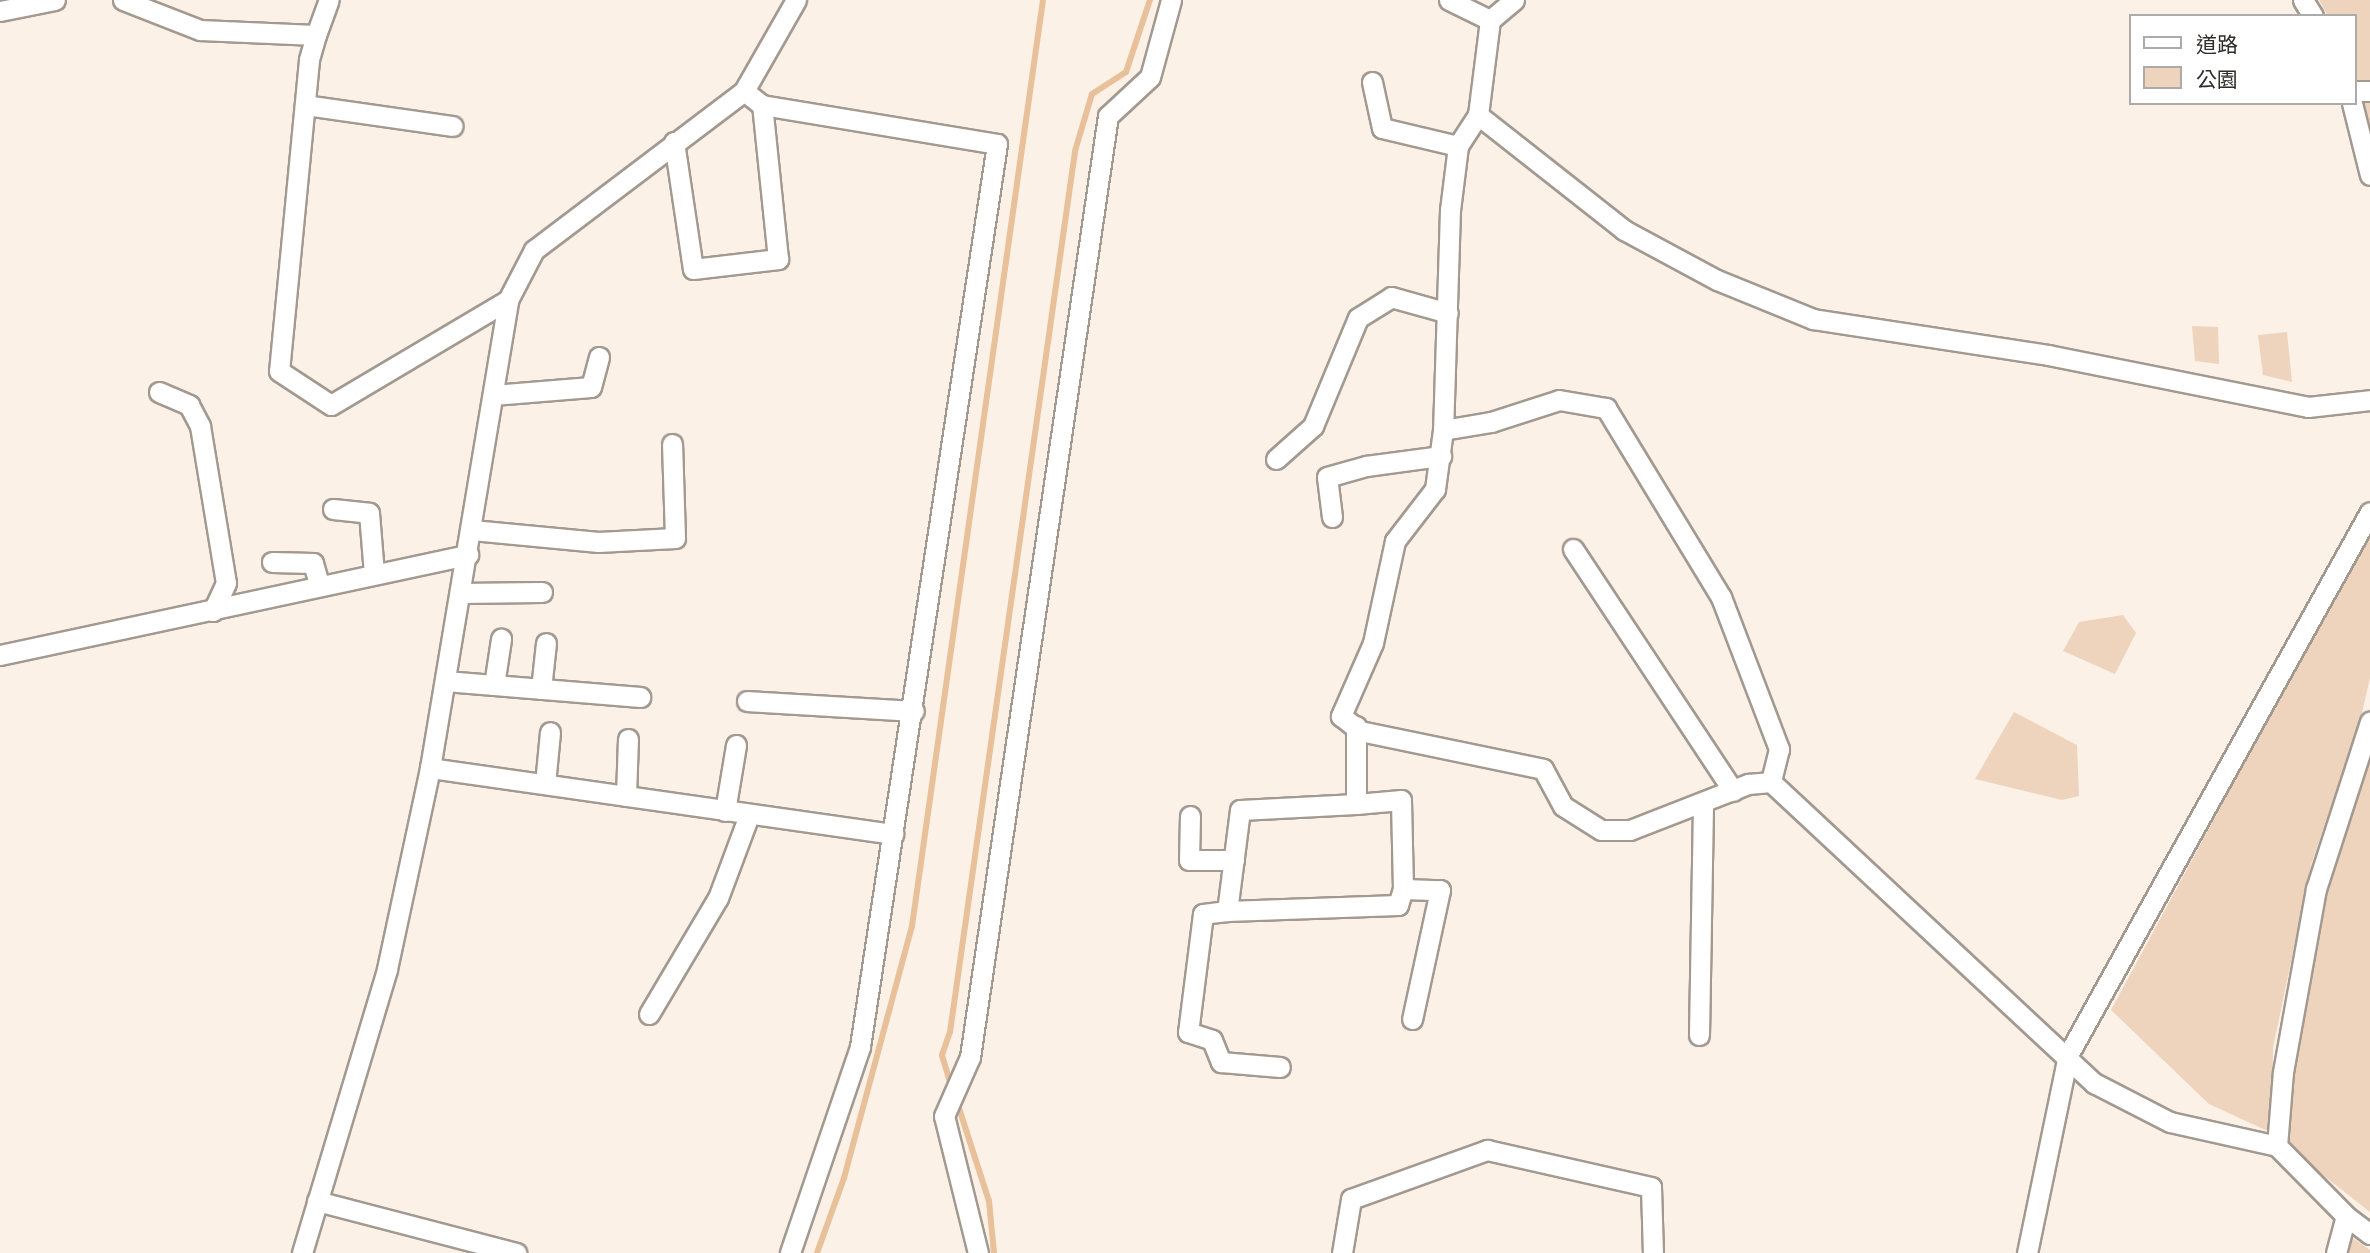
<!DOCTYPE html>
<html>
<head>
<meta charset="utf-8">
<style>
	body { margin:0 }
	#map { position:relative; width:2370px; height:1253px; overflow:hidden; background:#fbf1e7; font-family:Barlow,"Noto Sans TC",sans-serif }
	div>[style] { position:absolute }
	[style*='--x'] { left:calc(var(--x)*1px); top:calc(var(--y)*1px); width:calc(var(--w)*1px); rotate:calc(var(--a)*1deg) }
	.green>* { inset:0; background:#eed4bc }
	.stream>* { height:6px; margin:-3px; padding:0 3px; transform-origin:3px; border-radius:3px; background:#e8c19b }
	.roads { filter:drop-shadow(2px 0 #a29990) drop-shadow(-2px 0 #a29990) drop-shadow(0 2px #a29990) drop-shadow(0 -2px #a29990) }
	.minor>* { height:19px; margin:-9.5px; padding:0 9.5px; transform-origin:9.5px; border-radius:9.5px; background:#fff }
	span { translate:-50% -50%; white-space:nowrap; text-align:center; line-height:1.15; -webkit-text-stroke:7px #fff; paint-order:stroke }
	.legend { position:absolute; left:2129px; top:14px; width:228px; height:91px; box-sizing:border-box; background:#fff; border:2px solid #acaba9; margin:0; padding:9px 12px; list-style:none; font-size:21px; color:#302c28 }
	.legend li { display:flex; align-items:center; gap:14px; height:35px }
	.legend b { width:35px; border:2px solid #acaba9 }
</style>
</head>
<body>
<div id="map">
	<div class="green">
		<div style="clip-path:polygon(2319px 0,2370px 0,2370px 132px,2354px 74px,2354px 16px,2328px 16px)"></div>
		<div style="clip-path:polygon(2192px 326px,2218px 327px,2219px 364px,2195px 361px)"></div>
		<div style="clip-path:polygon(2287px 332px,2292px 382px,2263px 375px,2258px 335px)"></div>
		<div style="clip-path:polygon(2370px 530px,2370px 678px,2361px 717px,2311px 865px,2273px 1048px,2272px 1133px,2209px 1104px,2111px 1010px)"></div>
		<div style="clip-path:polygon(2123px 615px,2136px 633px,2115px 674px,2063px 651px,2079px 622px)"></div>
		<div style="clip-path:polygon(2014px 712px,2077px 745px,2079px 796px,2062px 800px,1975px 779px)"></div>
		<div style="clip-path:polygon(2370px 744px,2370px 1212px,2291px 1150px,2286px 1113px,2288px 1058px,2321px 897px)"></div>
		<div style="clip-path:polygon(2345px 1233px,2370px 1250px,2370px 1253px,2342px 1253px)"></div>
	</div>
	<div class="stream">
		<div style="--x:951;--y:1085;--w:31;--a:-107"></div>
		<div style="--x:942;--y:1055;--w:24;--a:-71"></div>
		<div style="--x:950;--y:1032;--w:890;--a:-81.92"></div>
		<div style="--x:1075;--y:151;--w:59;--a:-73.4"></div>
		<div style="--x:1092;--y:94;--w:40;--a:-32.9"></div>
		<div style="--x:1126;--y:72;--w:76;--a:-71.6"></div>
		<div style="--x:957;--y:1102;--w:104;--a:72.1"></div>
		<div style="--x:989;--y:1201;--w:52;--a:84.5"></div>
		<div style="--x:817;--y:1253;--w:80;--a:-70.2"></div>
		<div style="--x:844;--y:1178;--w:261;--a:-74.9"></div>
		<div style="--x:912;--y:926;--w:935;--a:-81.95"></div>
	</div>
	<div class="roads">
		<div class="minor">
			<div style="--x:123;--y:0;--w:83;--a:21.3"></div>
			<div style="--x:200;--y:30;--w:116;--a:2.5"></div>
			<div style="--x:316;--y:35;--w:26;--a:106"></div>
			<div style="--x:309;--y:60;--w:312;--a:95.5"></div>
			<div style="--x:279;--y:371;--w:62;--a:33.2"></div>
			<div style="--x:331;--y:405;--w:206;--a:-30.7"></div>
			<div style="--x:1449;--y:0;--w:46;--a:26"></div>
			<div style="--x:1514;--y:0;--w:31;--a:140"></div>
			<div style="--x:1490;--y:20;--w:96;--a:97.2"></div>
			<div style="--x:1478;--y:115;--w:37;--a:123"></div>
			<div style="--x:1458;--y:146;--w:64;--a:97.1"></div>
			<div style="--x:1450;--y:210;--w:220;--a:91.8"></div>
			<div style="--x:1443;--y:430;--w:49;--a:-9.5"></div>
			<div style="--x:1491;--y:422;--w:71;--a:-17.9"></div>
			<div style="--x:1559;--y:400;--w:48;--a:9.7"></div>
			<div style="--x:1606;--y:408;--w:221;--a:58.7"></div>
			<div style="--x:1721;--y:597;--w:163;--a:69.1"></div>
			<div style="--x:1779;--y:749;--w:34;--a:104"></div>
			<div style="--x:2303;--y:0;--w:19;--a:58"></div>
			<div style="--x:0;--y:11;--w:56;--a:-11.3"></div>
			<div style="--x:316;--y:35;--w:37;--a:-70"></div>
			<div style="--x:1372;--y:82;--w:47;--a:77.7"></div>
			<div style="--x:1382;--y:128;--w:78;--a:13.3"></div>
			<div style="--x:744;--y:91;--w:23;--a:38"></div>
			<div style="--x:762;--y:105;--w:238;--a:9.4"></div>
			<div style="--x:997;--y:144;--w:913;--a:98.63"></div>
			<div style="--x:860;--y:1047;--w:218;--a:108.8"></div>
			<div style="--x:2354;--y:91;--w:16;--a:0"></div>
			<div style="--x:2352;--y:103;--w:74;--a:76"></div>
			<div style="--x:305;--y:105;--w:149;--a:8.1"></div>
			<div style="--x:1478;--y:115;--w:186;--a:38.2"></div>
			<div style="--x:1624;--y:230;--w:106;--a:28.3"></div>
			<div style="--x:1717;--y:280;--w:104;--a:22.1"></div>
			<div style="--x:1813;--y:319;--w:238;--a:8.7"></div>
			<div style="--x:2048;--y:355;--w:265;--a:11.3"></div>
			<div style="--x:2308;--y:407;--w:62;--a:-6.4"></div>
			<div style="--x:674;--y:142;--w:128;--a:81.5"></div>
			<div style="--x:693;--y:269;--w:86;--a:-6.7"></div>
			<div style="--x:778;--y:259;--w:155;--a:-95.9"></div>
			<div style="--x:159;--y:392;--w:33;--a:23"></div>
			<div style="--x:189;--y:405;--w:24;--a:62"></div>
			<div style="--x:200;--y:426;--w:159;--a:80.6"></div>
			<div style="--x:226;--y:583;--w:31;--a:115"></div>
			<div style="--x:493;--y:395;--w:98;--a:-4.7"></div>
			<div style="--x:591;--y:387;--w:31;--a:-75"></div>
			<div style="--x:1443;--y:430;--w:60;--a:97.7"></div>
			<div style="--x:1435;--y:489;--w:66;--a:127.6"></div>
			<div style="--x:1395;--y:541;--w:104;--a:102.2"></div>
			<div style="--x:1373;--y:643;--w:80;--a:113.7"></div>
			<div style="--x:1341;--y:716;--w:24;--a:38"></div>
			<div style="--x:1360;--y:731;--w:187;--a:11.7"></div>
			<div style="--x:1543;--y:769;--w:42;--a:61.6"></div>
			<div style="--x:1563;--y:806;--w:45;--a:32.3"></div>
			<div style="--x:1601;--y:830;--w:29;--a:0"></div>
			<div style="--x:1630;--y:830;--w:127;--a:-21.3"></div>
			<div style="--x:1748;--y:784;--w:23;--a:-5"></div>
			<div style="--x:1276;--y:459;--w:50;--a:-41.7"></div>
			<div style="--x:1313;--y:426;--w:117;--a:-67.4"></div>
			<div style="--x:1358;--y:318;--w:39;--a:-32"></div>
			<div style="--x:1391;--y:297;--w:59;--a:15.7"></div>
			<div style="--x:333;--y:509;--w:36;--a:6"></div>
			<div style="--x:369;--y:513;--w:61;--a:85.3"></div>
			<div style="--x:1332;--y:517;--w:40;--a:-97.1"></div>
			<div style="--x:1327;--y:477;--w:41;--a:-15.8"></div>
			<div style="--x:1366;--y:466;--w:76;--a:-7.6"></div>
			<div style="--x:472;--y:530;--w:127;--a:5.4"></div>
			<div style="--x:598;--y:542;--w:77;--a:-3"></div>
			<div style="--x:675;--y:538;--w:94;--a:-91.8"></div>
			<div style="--x:1573;--y:549;--w:290;--a:56.5"></div>
			<div style="--x:272;--y:562;--w:41;--a:1.4"></div>
			<div style="--x:313;--y:563;--w:22;--a:74"></div>
			<div style="--x:461;--y:593;--w:81;--a:-0.7"></div>
			<div style="--x:0;--y:655;--w:479;--a:-12.1"></div>
			<div style="--x:445;--y:681;--w:196;--a:4.7"></div>
			<div style="--x:494;--y:685;--w:47;--a:-81.3"></div>
			<div style="--x:541;--y:689;--w:46;--a:-83.8"></div>
			<div style="--x:747;--y:701;--w:167;--a:3.4"></div>
			<div style="--x:1356;--y:726;--w:78;--a:90"></div>
			<div style="--x:1356;--y:804;--w:116;--a:177"></div>
			<div style="--x:1240;--y:810;--w:102;--a:97.3"></div>
			<div style="--x:1227;--y:911;--w:171;--a:-2"></div>
			<div style="--x:1398;--y:905;--w:17;--a:-73"></div>
			<div style="--x:1403;--y:889;--w:89;--a:-91.3"></div>
			<div style="--x:1401;--y:800;--w:45;--a:174.9"></div>
			<div style="--x:430;--y:768;--w:468;--a:8.1"></div>
			<div style="--x:1771;--y:782;--w:442;--a:43"></div>
			<div style="--x:2094;--y:1083;--w:85;--a:27.2"></div>
			<div style="--x:2170;--y:1122;--w:110;--a:12.6"></div>
			<div style="--x:2277;--y:1146;--w:98;--a:45.4"></div>
			<div style="--x:2346;--y:1216;--w:30;--a:37"></div>
			<div style="--x:545;--y:784;--w:52;--a:-84.5"></div>
			<div style="--x:626;--y:796;--w:57;--a:-88"></div>
			<div style="--x:725;--y:811;--w:67;--a:-80.5"></div>
			<div style="--x:1190;--y:816;--w:44;--a:91.3"></div>
			<div style="--x:1189;--y:860;--w:45;--a:0"></div>
			<div style="--x:1403;--y:889;--w:37;--a:2"></div>
			<div style="--x:1440;--y:890;--w:132;--a:102.2"></div>
			<div style="--x:1227;--y:911;--w:24;--a:173"></div>
			<div style="--x:1203;--y:914;--w:119;--a:97.2"></div>
			<div style="--x:1188;--y:1032;--w:25;--a:18"></div>
			<div style="--x:1212;--y:1040;--w:24;--a:68"></div>
			<div style="--x:1221;--y:1062;--w:59;--a:4.8"></div>
			<div style="--x:649;--y:1014;--w:135;--a:-59.3"></div>
			<div style="--x:718;--y:898;--w:89;--a:-69.5"></div>
			<div style="--x:1699;--y:1035;--w:231;--a:-89"></div>
			<div style="--x:2277;--y:1146;--w:74;--a:-85.4"></div>
			<div style="--x:2283;--y:1072;--w:186;--a:-79.8"></div>
			<div style="--x:2316;--y:889;--w:176;--a:-72.1"></div>
			<div style="--x:317;--y:1201;--w:206;--a:14.6"></div>
			<div style="--x:302;--y:1253;--w:296;--a:-73.3"></div>
			<div style="--x:387;--y:969;--w:206;--a:-77.9"></div>
			<div style="--x:430;--y:768;--w:474;--a:-80.5"></div>
			<div style="--x:508;--y:300;--w:56;--a:-62.5"></div>
			<div style="--x:534;--y:250;--w:263;--a:-37.1"></div>
			<div style="--x:744;--y:91;--w:105;--a:-60.3"></div>
			<div style="--x:978;--y:1253;--w:141;--a:-103.9"></div>
			<div style="--x:944;--y:1116;--w:64;--a:-66.2"></div>
			<div style="--x:970;--y:1057;--w:951;--a:-81.66"></div>
			<div style="--x:1108;--y:116;--w:57;--a:-42.9"></div>
			<div style="--x:1150;--y:77;--w:80;--a:-74.7"></div>
			<div style="--x:1342;--y:1253;--w:55;--a:-80.5"></div>
			<div style="--x:1351;--y:1199;--w:145;--a:-19.8"></div>
			<div style="--x:1487;--y:1150;--w:168;--a:12.7"></div>
			<div style="--x:1651;--y:1187;--w:66;--a:88.3"></div>
			<div style="--x:2027;--y:1253;--w:202;--a:-78.3"></div>
			<div style="--x:2068;--y:1055;--w:621;--a:-60.92"></div>
			<div style="--x:2336;--y:1253;--w:38;--a:-75"></div>
		</div>
	</div>
	<ul class="legend">
	<li><b style="height:9px;background:#fff"></b>道路</li>
	<li><b style="height:19px;background:#eed4bc"></b>公園</li>
	</ul>
</div>
</body>
</html>
